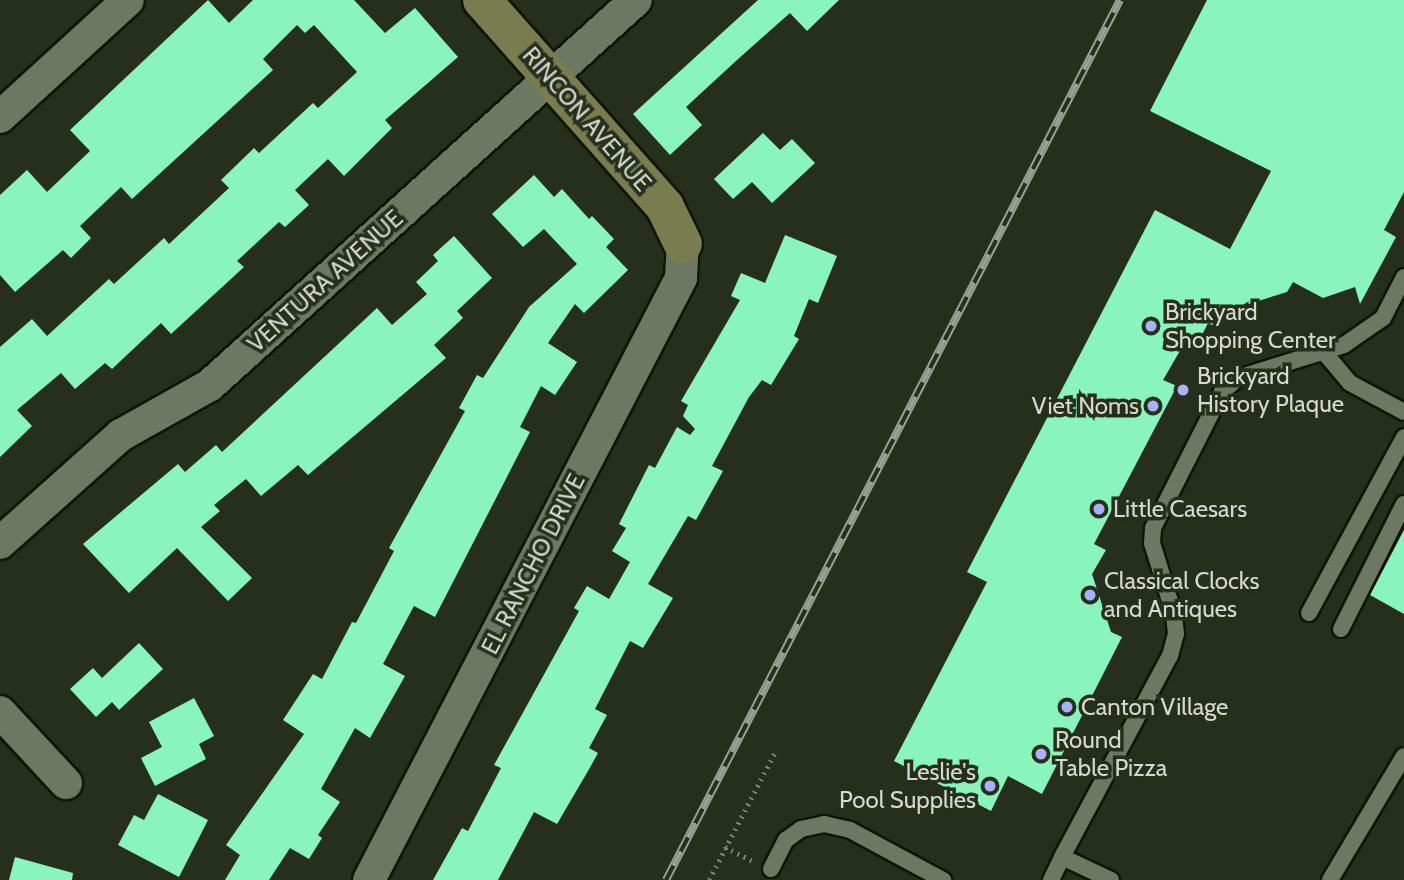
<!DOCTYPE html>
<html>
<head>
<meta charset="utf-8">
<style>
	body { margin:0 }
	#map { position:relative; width:1404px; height:880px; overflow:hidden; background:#252f1b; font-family:Cabin,sans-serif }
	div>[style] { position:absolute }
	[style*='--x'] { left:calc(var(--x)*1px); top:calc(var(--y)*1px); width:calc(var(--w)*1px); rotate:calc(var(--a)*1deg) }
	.building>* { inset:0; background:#89f5bd }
	.path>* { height:4.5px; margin-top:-2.25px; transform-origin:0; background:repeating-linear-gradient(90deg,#788070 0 2px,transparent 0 7px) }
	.roads { filter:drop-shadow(2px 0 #0e1705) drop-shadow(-2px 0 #0e1705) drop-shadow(0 2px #0e1705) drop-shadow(0 -2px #0e1705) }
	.lane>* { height:16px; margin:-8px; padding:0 8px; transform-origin:8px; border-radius:8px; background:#6c7861 }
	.street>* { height:32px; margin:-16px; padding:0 16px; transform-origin:16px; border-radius:16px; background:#6c7861 }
	.secondary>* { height:38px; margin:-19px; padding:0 19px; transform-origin:19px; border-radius:19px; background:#787c4f }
	.rail>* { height:8px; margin-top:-4px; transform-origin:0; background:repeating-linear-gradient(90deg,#252f1b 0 16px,#99a192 0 32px); box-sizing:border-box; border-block:2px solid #99a192 }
	.dots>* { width:19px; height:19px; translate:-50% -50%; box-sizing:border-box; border:4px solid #252f1b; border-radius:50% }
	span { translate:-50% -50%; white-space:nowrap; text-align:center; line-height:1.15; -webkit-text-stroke:7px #252f1b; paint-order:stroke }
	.street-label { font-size:24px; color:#d3dacd }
	.poi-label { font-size:24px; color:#d3dacd }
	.left { translate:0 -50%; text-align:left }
	.right { translate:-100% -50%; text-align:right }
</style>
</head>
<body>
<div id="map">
	<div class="building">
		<div style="clip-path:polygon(208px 0,229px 23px,253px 0,354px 0,385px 33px,415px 8px,458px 57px,385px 120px,392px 128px,344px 176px,328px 159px,295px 190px,309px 205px,285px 227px,279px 222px,237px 261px,244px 267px,171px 334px,161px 323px,112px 369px,105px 363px,75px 389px,61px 373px,17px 410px,32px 426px,0 457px,0 347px,32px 319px,47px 336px,109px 279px,114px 284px,164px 238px,169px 244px,229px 188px,221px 180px,254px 148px,259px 153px,313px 103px,318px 108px,357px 72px,314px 25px,305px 33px,297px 25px,263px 59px,273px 70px,132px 199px,121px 187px,80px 226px,91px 238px,71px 258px,63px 250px,15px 292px,0 275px,0 195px,27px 170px,47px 192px,90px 151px,70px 130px)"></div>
		<div style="clip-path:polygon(758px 0,839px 0,807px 31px,790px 13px,737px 60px,686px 107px,702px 125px,670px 155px,633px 114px)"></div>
		<div style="clip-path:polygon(1207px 0,1404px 0,1404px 192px,1384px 230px,1396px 237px,1360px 304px,1355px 287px,1323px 298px,1293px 282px,1287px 292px,1229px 310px,1220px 329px,1208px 323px,1198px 343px,1181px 349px,1163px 380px,1177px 386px,1094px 544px,1106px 550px,1092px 574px,1111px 632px,1122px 637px,1042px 794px,1008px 776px,991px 811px,894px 761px,987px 582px,967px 572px,1155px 210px,1230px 249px,1271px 171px,1150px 111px)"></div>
		<div style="clip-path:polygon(763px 133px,780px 150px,792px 139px,815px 163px,772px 203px,752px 182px,733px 199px,714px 179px)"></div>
		<div style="clip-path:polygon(534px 175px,554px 197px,562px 189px,589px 219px,592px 216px,614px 239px,606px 247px,628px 270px,584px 313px,575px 304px,548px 343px,577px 362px,555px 395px,541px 386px,520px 427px,530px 432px,435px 617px,414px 606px,383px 664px,405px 676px,370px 738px,355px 728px,321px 789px,340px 802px,318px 835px,322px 838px,309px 859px,290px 848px,269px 880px,225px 880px,240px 855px,226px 845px,304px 734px,283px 720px,313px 674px,322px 679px,352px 622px,356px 623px,394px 551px,389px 548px,465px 411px,459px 408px,477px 375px,483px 378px,529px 307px,577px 264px,544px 229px,523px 247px,492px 214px)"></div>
		<div style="clip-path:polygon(785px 235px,837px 256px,818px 303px,809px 299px,794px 336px,799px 339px,771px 385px,762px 380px,749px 397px,712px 466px,723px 471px,696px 520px,688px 516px,648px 584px,673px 598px,643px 648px,630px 641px,595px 709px,607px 715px,589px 748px,598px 753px,588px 771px,557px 824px,534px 812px,498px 880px,433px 880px,462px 828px,468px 831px,501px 768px,494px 765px,579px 611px,574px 608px,587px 586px,609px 599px,630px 562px,612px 551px,626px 528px,619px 524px,649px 465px,655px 468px,677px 427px,690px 435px,695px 429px,683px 416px,688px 405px,681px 401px,740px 300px,731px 296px,741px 273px,765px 283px)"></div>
		<div style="clip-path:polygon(454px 236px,492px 278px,457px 311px,463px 318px,434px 345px,446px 358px,308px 475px,298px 465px,261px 496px,246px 479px,214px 505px,220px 511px,201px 527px,252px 578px,228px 601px,177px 548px,129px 593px,83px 544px,178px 464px,185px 472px,216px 445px,222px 452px,377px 308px,392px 325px,427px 294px,416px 282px,438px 261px,433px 255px)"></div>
		<div style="clip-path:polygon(1404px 530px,1404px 614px,1370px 595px)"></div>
		<div style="clip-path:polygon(139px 643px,163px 669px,119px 710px,112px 702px,96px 717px,70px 689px,93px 668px,102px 678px)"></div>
		<div style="clip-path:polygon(194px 698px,214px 736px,199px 744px,206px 759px,155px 786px,141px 758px,162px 747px,149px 722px)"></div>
		<div style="clip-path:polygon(158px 794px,208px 820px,179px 877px,118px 845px,134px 815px,144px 820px)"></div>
		<div style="clip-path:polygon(15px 857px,73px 873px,72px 880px,9px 880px)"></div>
	</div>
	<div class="path">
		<div style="--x:725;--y:847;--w:31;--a:27"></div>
		<div style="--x:709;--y:880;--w:146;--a:-62.7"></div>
	</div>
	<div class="roads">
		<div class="lane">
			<div style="--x:1323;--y:351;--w:42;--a:49.8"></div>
			<div style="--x:1350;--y:383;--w:61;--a:28.2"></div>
			<div style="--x:1309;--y:613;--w:200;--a:-61.6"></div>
			<div style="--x:1341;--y:629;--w:140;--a:-63.3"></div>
			<div style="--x:771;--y:869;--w:33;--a:-63"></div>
			<div style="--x:786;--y:840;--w:19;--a:-36"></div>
			<div style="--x:801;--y:829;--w:24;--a:-12"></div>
			<div style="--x:824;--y:824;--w:27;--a:13"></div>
			<div style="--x:850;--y:830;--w:106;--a:28.3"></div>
			<div style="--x:1051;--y:880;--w:25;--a:-64"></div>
			<div style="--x:1111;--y:880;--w:54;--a:-154.9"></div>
			<div style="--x:1062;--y:857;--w:228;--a:-61.8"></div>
			<div style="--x:1170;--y:656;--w:23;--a:-75"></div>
			<div style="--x:1176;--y:634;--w:20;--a:-96"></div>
			<div style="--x:1174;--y:614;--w:74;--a:-107.2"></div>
			<div style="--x:1152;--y:543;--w:15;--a:-86"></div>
			<div style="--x:1153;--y:528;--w:153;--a:-63.1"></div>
			<div style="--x:1222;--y:392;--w:21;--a:-41"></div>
			<div style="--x:1238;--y:378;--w:111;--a:-17.3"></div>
			<div style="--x:1344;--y:345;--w:47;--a:-34.7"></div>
			<div style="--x:1383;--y:318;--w:46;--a:-62.9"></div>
			<div style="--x:1330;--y:880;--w:144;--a:-59.2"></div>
		</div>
		<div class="street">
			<div style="--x:0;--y:117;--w:173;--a:-42.4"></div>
			<div style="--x:0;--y:543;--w:162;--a:-41.8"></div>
			<div style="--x:121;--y:435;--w:102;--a:-29.3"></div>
			<div style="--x:210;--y:385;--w:574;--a:-42.11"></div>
			<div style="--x:0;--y:712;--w:97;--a:47.1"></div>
			<div style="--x:369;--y:880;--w:678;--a:-62.6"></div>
			<div style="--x:681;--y:278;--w:34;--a:-87"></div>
		</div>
		<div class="secondary">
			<div style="--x:482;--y:0;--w:276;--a:48.5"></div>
			<div style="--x:665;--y:207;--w:41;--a:64.1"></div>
		</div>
	</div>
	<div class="rail">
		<div style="--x:666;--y:880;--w:990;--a:-62.71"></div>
	</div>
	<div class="dots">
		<div style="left:1151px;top:326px;background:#a7b1fc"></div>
		<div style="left:1183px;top:390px;background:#a7b1fc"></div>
		<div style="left:1153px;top:406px;background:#a7b1fc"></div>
		<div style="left:1099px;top:509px;background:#a7b1fc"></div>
		<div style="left:1090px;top:595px;background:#a7b1fc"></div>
		<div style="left:1067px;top:707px;background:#a7b1fc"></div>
		<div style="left:1041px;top:754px;background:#a7b1fc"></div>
		<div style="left:990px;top:786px;background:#a7b1fc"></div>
	</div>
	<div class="street-label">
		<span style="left:587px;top:119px;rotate:49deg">RINCON AVENUE</span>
		<span style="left:325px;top:281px;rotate:-42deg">VENTURA AVENUE</span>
		<span style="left:533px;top:564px;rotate:-63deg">EL RANCHO DRIVE</span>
	</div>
	<div class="poi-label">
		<span class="left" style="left:1165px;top:326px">Brickyard<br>Shopping Center</span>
		<span class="left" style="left:1197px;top:390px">Brickyard<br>History Plaque</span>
		<span class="right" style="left:1139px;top:406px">Viet Noms</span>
		<span class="left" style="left:1113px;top:509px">Little Caesars</span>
		<span class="left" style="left:1104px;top:595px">Classical Clocks<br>and Antiques</span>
		<span class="left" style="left:1081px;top:707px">Canton Village</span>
		<span class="left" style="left:1055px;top:754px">Round<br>Table Pizza</span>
		<span class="right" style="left:976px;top:786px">Leslie's<br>Pool Supplies</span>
	</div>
</div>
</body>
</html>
